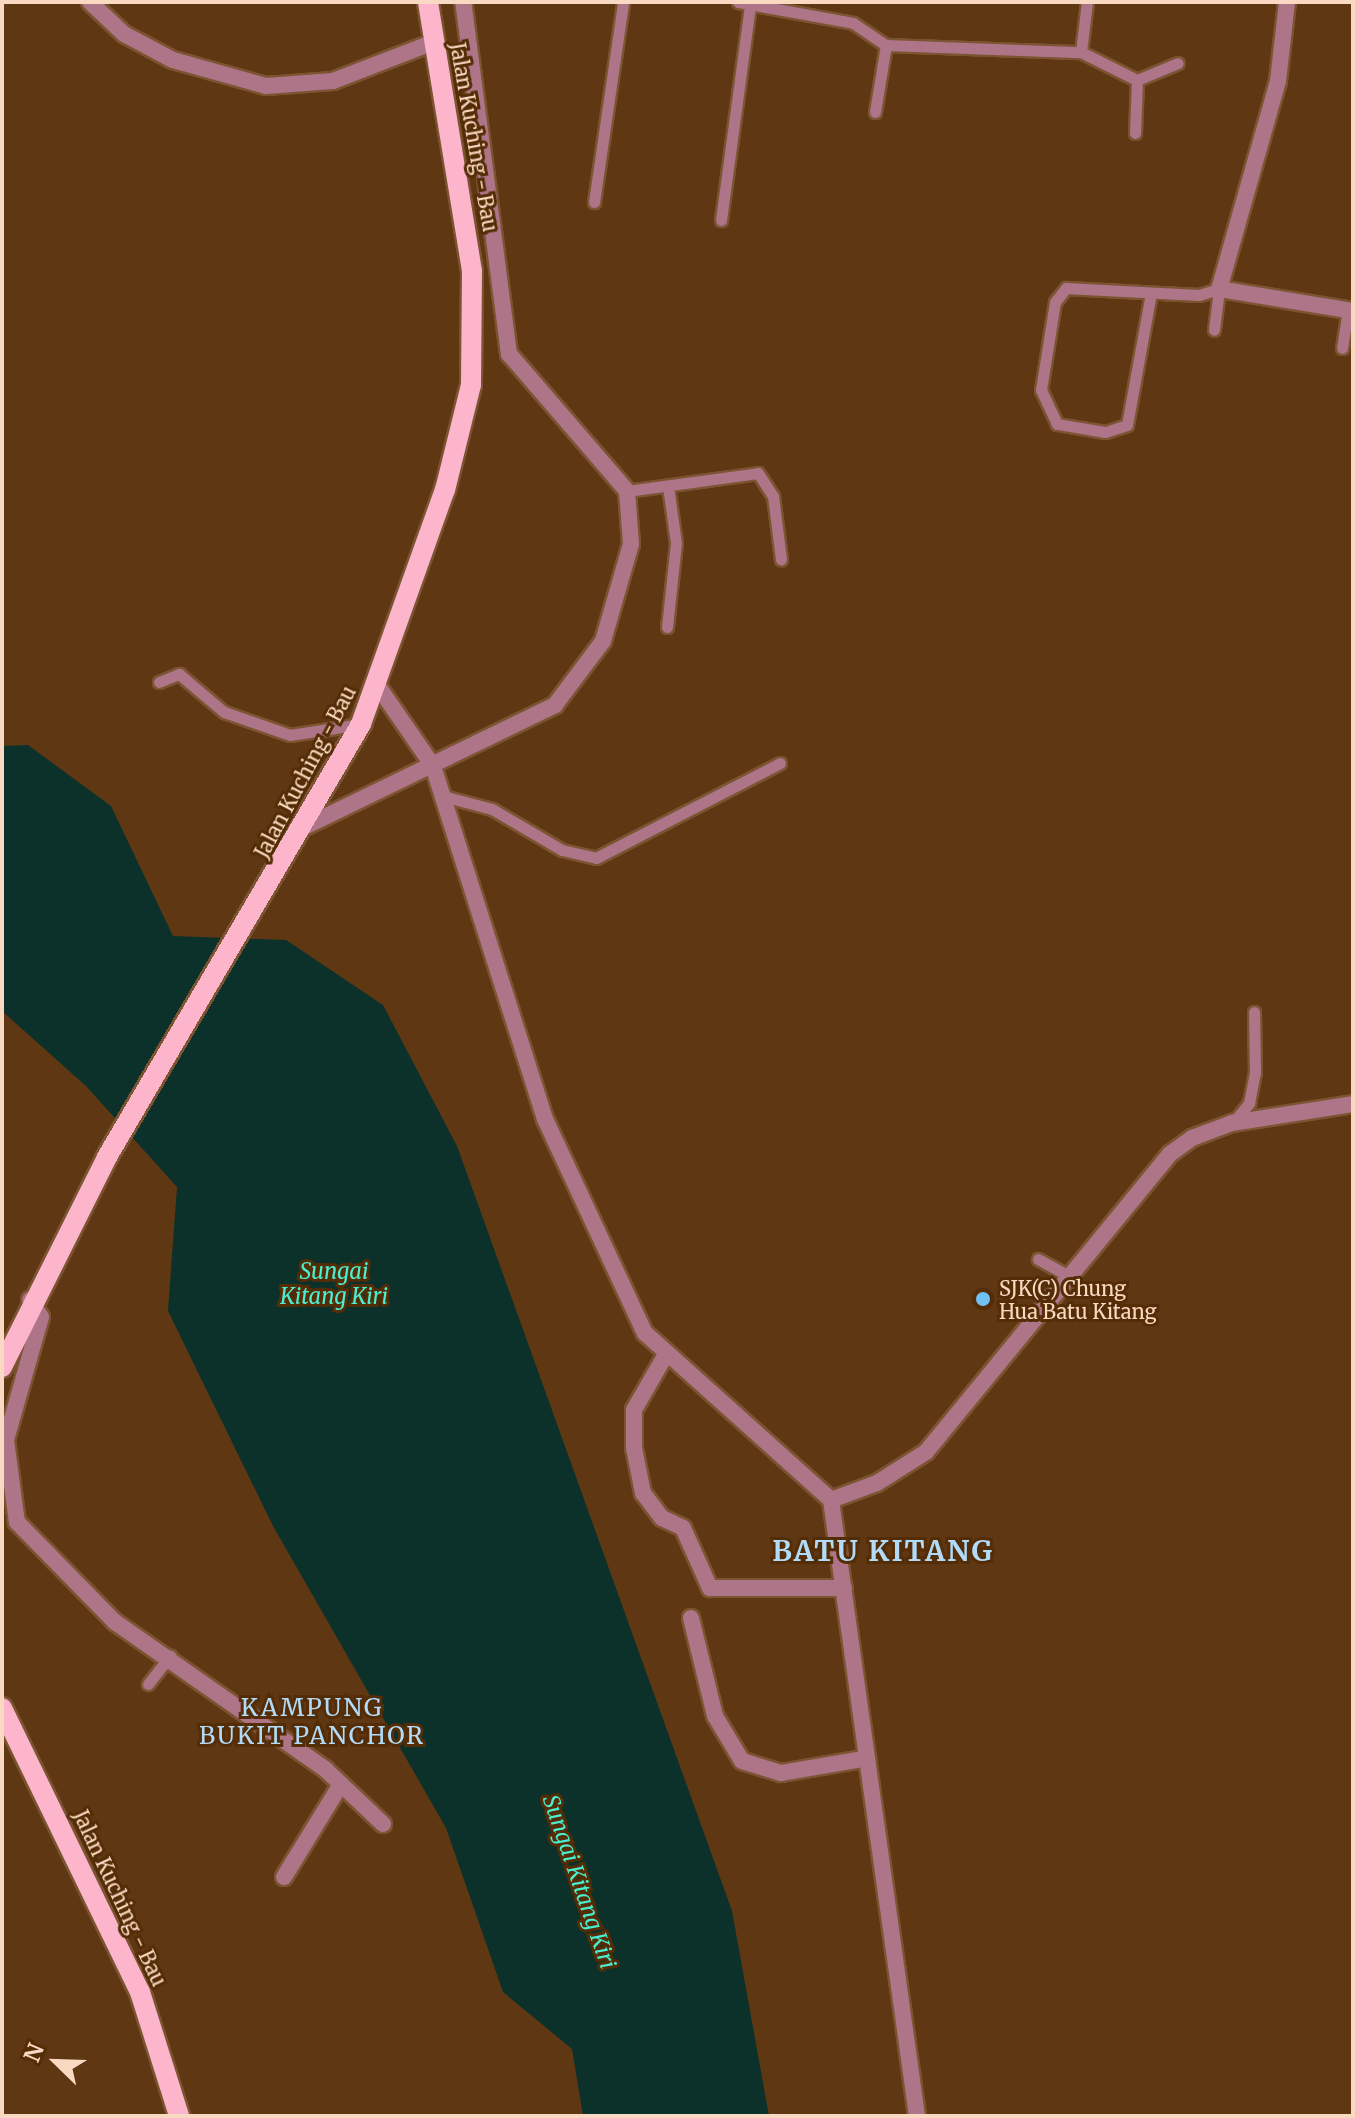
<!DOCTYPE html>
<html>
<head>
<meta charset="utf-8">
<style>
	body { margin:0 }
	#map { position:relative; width:1355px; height:2118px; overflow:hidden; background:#5f3713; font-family:Merriweather,serif }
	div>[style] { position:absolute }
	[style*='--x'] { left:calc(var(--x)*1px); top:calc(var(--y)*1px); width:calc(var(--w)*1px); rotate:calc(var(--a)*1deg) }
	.water>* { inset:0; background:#0b312a }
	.roads { filter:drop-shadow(2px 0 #7b5432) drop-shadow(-2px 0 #7b5432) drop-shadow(0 2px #7b5432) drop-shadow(0 -2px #7b5432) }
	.service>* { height:11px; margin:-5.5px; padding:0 5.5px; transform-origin:5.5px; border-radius:5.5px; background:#ae7487 }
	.minor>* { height:16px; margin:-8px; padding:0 8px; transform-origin:8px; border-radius:8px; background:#ae7487 }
	.primary>* { height:20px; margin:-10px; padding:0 10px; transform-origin:10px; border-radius:10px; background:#fcb5cb }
	.dots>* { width:22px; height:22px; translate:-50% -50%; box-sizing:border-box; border:4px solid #542c06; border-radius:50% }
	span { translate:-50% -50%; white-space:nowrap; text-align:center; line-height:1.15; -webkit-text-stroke:6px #542c06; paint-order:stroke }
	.street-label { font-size:20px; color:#f9d9c2 }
	.poi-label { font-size:20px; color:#f9d9c2 }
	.left { translate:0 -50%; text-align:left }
	.water-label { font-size:22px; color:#49efd2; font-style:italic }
	.quarter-label { font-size:24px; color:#b1dbf8; letter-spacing:2px }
	.district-label { font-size:28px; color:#b1dbf8; font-weight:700; letter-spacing:2px }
	.frame { position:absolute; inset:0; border:4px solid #f9d9c2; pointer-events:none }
	.north { position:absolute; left:16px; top:2022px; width:80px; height:80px; -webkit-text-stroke:6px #542c06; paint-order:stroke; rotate:293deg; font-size:22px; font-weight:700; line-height:32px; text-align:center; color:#f9d9c2 }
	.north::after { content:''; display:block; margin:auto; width:28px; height:36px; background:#f9d9c2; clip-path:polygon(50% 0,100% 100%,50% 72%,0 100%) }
</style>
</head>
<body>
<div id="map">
	<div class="water">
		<div style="clip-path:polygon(28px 745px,111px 806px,173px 936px,286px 940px,383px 1005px,457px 1146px,732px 1911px,769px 2116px,583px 2116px,572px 2049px,503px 1992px,446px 1828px,273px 1526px,168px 1311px,177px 1187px,86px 1086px,2px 1011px,2px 746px)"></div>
	</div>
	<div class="roads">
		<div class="service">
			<div style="--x:738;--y:2;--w:117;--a:10.3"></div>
			<div style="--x:853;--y:23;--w:40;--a:34"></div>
			<div style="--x:886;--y:45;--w:195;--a:2.1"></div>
			<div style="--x:1081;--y:52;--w:50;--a:-83.2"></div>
			<div style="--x:1081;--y:52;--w:63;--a:26.6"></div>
			<div style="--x:1137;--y:80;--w:44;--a:-22.5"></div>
			<div style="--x:875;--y:112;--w:68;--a:-80.7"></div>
			<div style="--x:1135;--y:133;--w:53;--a:-87.8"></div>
			<div style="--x:594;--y:202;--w:202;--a:-81.7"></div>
			<div style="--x:721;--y:220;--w:217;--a:-82.3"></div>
			<div style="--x:1151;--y:293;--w:134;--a:100.3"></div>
			<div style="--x:1127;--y:425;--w:23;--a:162"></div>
			<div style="--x:1105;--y:432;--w:49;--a:-170.5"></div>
			<div style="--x:1057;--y:424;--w:38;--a:-115"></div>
			<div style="--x:1041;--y:390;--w:89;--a:-81"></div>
			<div style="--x:1055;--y:302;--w:18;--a:-52"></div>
			<div style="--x:1066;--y:288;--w:133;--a:3"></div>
			<div style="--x:1199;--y:295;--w:21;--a:-17"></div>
			<div style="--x:1219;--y:289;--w:41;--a:97"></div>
			<div style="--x:1342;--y:348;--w:37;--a:-81"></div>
			<div style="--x:627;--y:491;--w:132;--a:-7.8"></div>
			<div style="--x:758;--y:473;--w:27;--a:57"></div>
			<div style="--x:773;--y:496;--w:64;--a:82.8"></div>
			<div style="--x:667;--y:627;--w:84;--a:-83.9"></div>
			<div style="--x:676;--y:543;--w:58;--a:-98"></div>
			<div style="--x:159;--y:682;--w:22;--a:-22"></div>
			<div style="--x:179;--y:674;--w:59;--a:40.2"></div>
			<div style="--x:224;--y:712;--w:70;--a:19.2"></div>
			<div style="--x:290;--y:735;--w:72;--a:-8.8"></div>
			<div style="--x:443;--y:796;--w:51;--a:14.9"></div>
			<div style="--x:492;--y:809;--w:81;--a:30.4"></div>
			<div style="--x:562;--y:850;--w:35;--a:13"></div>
			<div style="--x:596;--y:858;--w:207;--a:-27.3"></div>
			<div style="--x:1233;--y:1123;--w:26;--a:-51"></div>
			<div style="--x:1249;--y:1103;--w:31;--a:-79"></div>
			<div style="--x:1255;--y:1073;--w:61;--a:-90.9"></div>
			<div style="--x:1038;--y:1259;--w:35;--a:29"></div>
			<div style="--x:148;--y:1684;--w:36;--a:-52"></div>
		</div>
		<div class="minor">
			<div style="--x:90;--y:2;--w:47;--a:43.3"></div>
			<div style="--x:124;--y:34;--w:55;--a:28"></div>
			<div style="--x:173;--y:60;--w:97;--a:15.6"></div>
			<div style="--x:266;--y:86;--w:67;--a:-4.3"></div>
			<div style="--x:333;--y:81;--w:108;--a:-21.1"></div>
			<div style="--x:1287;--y:2;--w:80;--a:96.5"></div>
			<div style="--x:1278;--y:81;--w:216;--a:105.8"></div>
			<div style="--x:1219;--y:289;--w:136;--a:9.3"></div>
			<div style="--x:378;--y:686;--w:97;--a:55.5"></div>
			<div style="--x:433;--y:766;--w:370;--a:72.4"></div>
			<div style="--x:545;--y:1119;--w:236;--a:65"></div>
			<div style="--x:645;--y:1333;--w:250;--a:41.9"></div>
			<div style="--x:831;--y:1500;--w:622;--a:82.05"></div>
			<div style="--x:306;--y:826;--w:277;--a:-25.9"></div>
			<div style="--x:555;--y:705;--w:80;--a:-53.1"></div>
			<div style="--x:603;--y:641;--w:101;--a:-73.9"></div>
			<div style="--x:631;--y:544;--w:53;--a:-94.3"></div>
			<div style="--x:627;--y:491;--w:181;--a:-130.7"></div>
			<div style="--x:509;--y:354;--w:355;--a:-97.4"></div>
			<div style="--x:30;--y:1300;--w:20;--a:57"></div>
			<div style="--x:41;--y:1317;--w:128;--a:105.9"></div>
			<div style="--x:6;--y:1440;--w:83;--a:82.4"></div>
			<div style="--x:17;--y:1522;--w:140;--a:45.6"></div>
			<div style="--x:115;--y:1622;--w:256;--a:35"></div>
			<div style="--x:325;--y:1769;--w:80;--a:43.5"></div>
			<div style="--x:665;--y:1356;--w:62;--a:119.9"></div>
			<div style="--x:634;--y:1410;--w:38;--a:90"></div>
			<div style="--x:634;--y:1448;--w:46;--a:78.7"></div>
			<div style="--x:643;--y:1493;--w:31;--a:53"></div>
			<div style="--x:662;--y:1518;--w:23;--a:25"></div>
			<div style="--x:683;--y:1528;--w:66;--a:65.8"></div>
			<div style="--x:710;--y:1588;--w:134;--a:0"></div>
			<div style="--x:831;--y:1500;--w:49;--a:-20.3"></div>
			<div style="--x:877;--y:1483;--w:58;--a:-32.3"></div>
			<div style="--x:926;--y:1452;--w:385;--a:-50.7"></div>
			<div style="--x:1170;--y:1154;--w:27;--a:-36"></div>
			<div style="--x:1192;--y:1138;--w:43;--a:-20.6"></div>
			<div style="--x:1232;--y:1123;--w:122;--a:-8.9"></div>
			<div style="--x:691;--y:1618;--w:101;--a:76.2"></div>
			<div style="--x:715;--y:1716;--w:52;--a:59"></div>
			<div style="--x:742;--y:1761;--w:41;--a:17.1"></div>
			<div style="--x:781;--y:1773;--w:83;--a:-9.7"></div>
			<div style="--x:284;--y:1877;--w:109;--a:-58.5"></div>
		</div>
		<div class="primary">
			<div style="--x:2;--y:1367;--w:235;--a:-63.4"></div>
			<div style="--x:107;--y:1157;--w:502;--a:-59.6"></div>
			<div style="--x:361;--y:724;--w:249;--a:-70.3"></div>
			<div style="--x:445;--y:490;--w:108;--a:-76.1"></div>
			<div style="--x:471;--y:385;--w:114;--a:-89.5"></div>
			<div style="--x:472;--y:271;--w:273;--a:-99.3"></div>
			<div style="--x:2;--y:1708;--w:316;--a:64.1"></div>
			<div style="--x:140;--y:1992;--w:130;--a:72.5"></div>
		</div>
	</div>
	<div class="dots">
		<div style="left:983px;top:1299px;background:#71c1f5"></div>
	</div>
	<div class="street-label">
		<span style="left:474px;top:137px;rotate:80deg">Jalan Kuching - Bau</span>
		<span style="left:305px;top:772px;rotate:-62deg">Jalan Kuching - Bau</span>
		<span style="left:120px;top:1898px;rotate:65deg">Jalan Kuching - Bau</span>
	</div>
	<div class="poi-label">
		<span class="left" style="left:999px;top:1300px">SJK(C) Chung<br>Hua Batu Kitang</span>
	</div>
	<div class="water-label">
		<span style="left:334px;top:1284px">Sungai<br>Kitang Kiri</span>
		<span style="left:579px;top:1882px;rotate:71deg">Sungai Kitang Kiri</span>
	</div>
	<div class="quarter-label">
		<span style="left:312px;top:1722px">KAMPUNG<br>BUKIT PANCHOR</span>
	</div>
	<div class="district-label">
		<span style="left:883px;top:1551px">BATU KITANG</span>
	</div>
	<div class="frame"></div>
	<div class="north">N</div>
</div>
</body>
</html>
